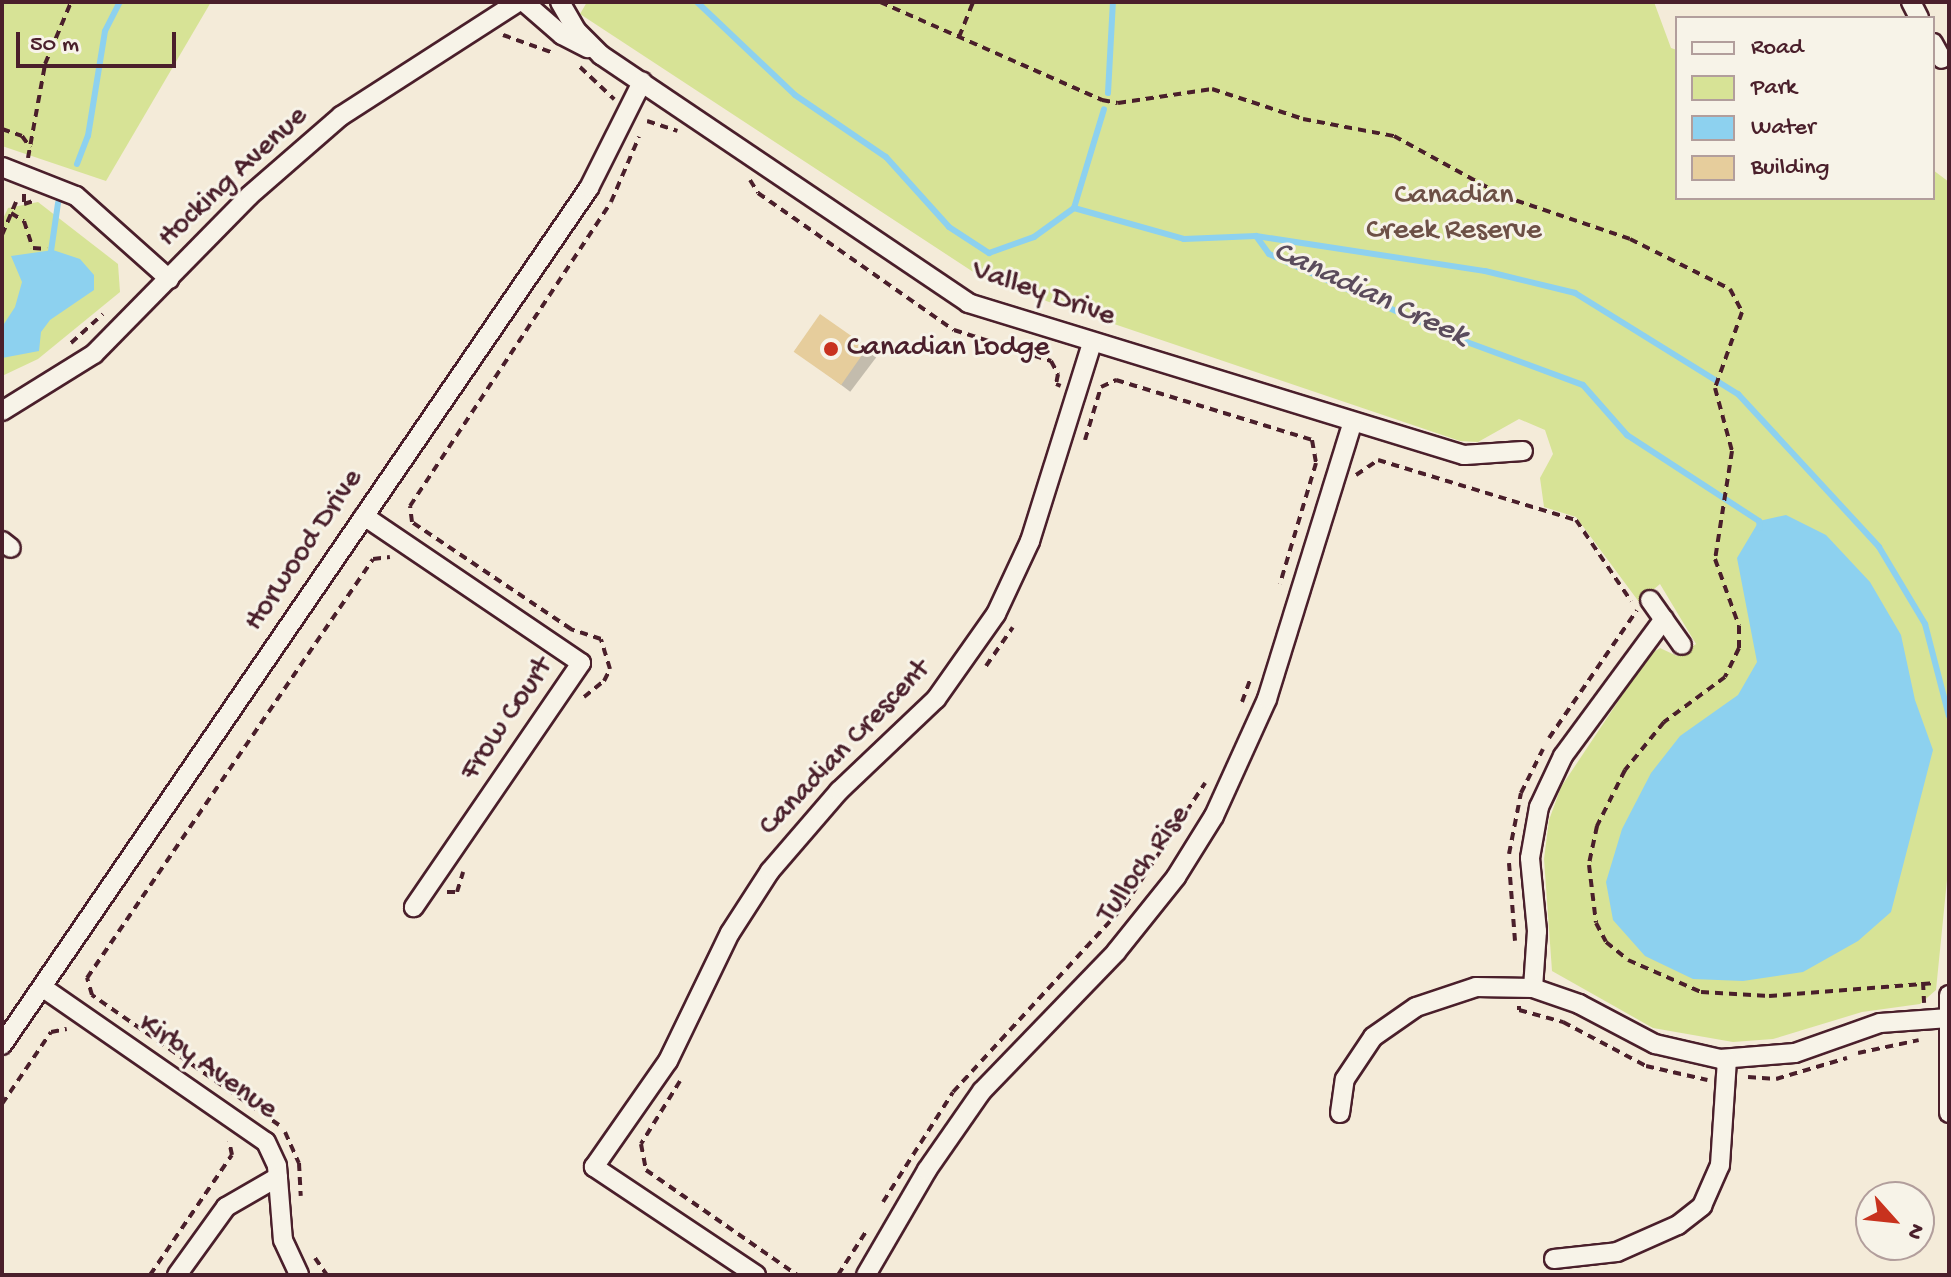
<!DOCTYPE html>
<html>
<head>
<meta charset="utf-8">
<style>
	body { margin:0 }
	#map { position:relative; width:1951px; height:1277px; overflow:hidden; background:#f4ebd9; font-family:"Gochi Hand",sans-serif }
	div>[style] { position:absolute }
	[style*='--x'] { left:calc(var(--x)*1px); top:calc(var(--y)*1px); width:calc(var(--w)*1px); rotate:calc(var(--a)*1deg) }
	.green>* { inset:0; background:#d7e396 }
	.water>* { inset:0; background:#8dd1ef }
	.shadow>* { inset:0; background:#0003; transform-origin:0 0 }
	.stream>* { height:6px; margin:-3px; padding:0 3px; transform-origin:3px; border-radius:3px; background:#8dd1ef }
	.building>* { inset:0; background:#e6cd9c; transform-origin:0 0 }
	.path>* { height:4px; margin-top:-2px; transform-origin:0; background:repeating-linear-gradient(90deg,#4a1f2b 0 8px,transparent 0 14px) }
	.roads { filter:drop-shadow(2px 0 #4a1f2b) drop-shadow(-2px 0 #4a1f2b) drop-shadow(0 2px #4a1f2b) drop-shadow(0 -2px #4a1f2b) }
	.minor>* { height:18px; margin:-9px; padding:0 9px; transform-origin:9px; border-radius:9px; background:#f7f3e8 }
	.dots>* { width:22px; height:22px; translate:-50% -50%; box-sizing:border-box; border:4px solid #f7f3e8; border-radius:50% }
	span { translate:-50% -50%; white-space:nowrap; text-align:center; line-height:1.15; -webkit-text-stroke:6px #f7f3e8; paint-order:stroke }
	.street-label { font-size:30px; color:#4a1f2b }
	.park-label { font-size:30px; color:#6d5046 }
	.poi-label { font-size:30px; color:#4a1f2b }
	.left { translate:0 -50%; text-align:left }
	.water-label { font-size:32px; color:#5b4c5c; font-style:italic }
	.frame { position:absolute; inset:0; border:4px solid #4a1f2b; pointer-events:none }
	.legend { position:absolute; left:1675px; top:16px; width:260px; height:184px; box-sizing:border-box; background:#f7f3e8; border:2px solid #b29e9c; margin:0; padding:10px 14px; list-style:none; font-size:24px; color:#4a1f2b }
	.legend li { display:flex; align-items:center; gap:16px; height:40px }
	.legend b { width:40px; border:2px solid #b29e9c }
	.north { position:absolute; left:1855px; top:1181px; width:80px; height:80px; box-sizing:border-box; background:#f7f3e8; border:2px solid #b29e9c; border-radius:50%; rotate:117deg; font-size:22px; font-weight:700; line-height:32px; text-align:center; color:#4a1f2b }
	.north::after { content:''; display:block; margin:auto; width:28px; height:36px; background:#c8321e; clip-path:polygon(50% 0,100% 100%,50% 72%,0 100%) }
	.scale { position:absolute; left:16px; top:32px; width:160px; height:36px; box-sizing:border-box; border:4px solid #4a1f2b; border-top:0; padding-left:10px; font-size:24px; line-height:28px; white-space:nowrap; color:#4a1f2b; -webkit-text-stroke:6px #f7f3e8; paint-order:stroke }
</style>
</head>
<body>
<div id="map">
	<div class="green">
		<div style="clip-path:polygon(2px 2px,211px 2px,106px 181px,2px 146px)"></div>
		<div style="clip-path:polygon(587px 2px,1654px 2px,1671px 48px,1677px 50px,1677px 198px,1933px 198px,1933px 170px,1949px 182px,1949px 860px,1936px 990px,1920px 1004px,1862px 1012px,1773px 1039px,1733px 1042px,1653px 1028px,1552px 971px,1544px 859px,1549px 820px,1561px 787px,1649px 655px,1660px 648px,1677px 656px,1696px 644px,1660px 584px,1639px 602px,1576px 517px,1544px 507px,1540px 478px,1553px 454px,1545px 430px,1519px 419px,1478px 442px,1460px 441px,987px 281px,580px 14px)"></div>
		<div style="clip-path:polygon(38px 202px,118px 264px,120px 292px,38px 359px,2px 376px,2px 221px,8px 208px)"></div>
	</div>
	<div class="water">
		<div style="clip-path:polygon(53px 250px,80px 259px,94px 275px,94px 290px,50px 320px,41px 332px,39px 351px,2px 358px,2px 327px,15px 307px,22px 282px,11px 256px)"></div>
		<div style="clip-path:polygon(1786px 515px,1826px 535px,1870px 582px,1901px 635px,1915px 700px,1933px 750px,1891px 912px,1858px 941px,1803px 972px,1743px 981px,1693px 979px,1645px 956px,1613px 920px,1606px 882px,1622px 829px,1651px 773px,1680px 736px,1738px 695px,1757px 662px,1737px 558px,1759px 521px)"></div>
	</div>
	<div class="shadow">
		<div style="left:821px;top:316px;width:69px;height:43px;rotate:37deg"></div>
	</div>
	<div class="stream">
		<div style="--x:697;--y:2;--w:135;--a:43.5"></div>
		<div style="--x:795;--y:95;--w:110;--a:34.3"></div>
		<div style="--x:886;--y:157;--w:94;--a:48"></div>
		<div style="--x:949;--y:227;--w:48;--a:33"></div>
		<div style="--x:989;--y:253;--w:48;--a:-19.6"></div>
		<div style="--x:1034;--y:237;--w:49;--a:-35.9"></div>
		<div style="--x:1074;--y:208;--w:114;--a:15.7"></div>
		<div style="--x:1184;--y:239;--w:72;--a:-2.4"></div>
		<div style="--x:1256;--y:236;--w:22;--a:54"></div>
		<div style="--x:1269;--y:254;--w:205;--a:24.2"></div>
		<div style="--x:1456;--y:338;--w:135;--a:20.3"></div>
		<div style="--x:1583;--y:385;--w:67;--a:48.7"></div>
		<div style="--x:1627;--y:435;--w:158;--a:33.1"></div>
		<div style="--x:1759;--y:521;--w:7;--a:82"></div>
		<div style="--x:1108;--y:93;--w:91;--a:-86.9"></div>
		<div style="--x:77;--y:164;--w:30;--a:-69"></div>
		<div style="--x:88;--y:136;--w:106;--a:-80.8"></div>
		<div style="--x:105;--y:31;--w:33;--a:-63"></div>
		<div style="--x:1074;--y:208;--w:103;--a:-73.1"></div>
		<div style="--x:1256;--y:236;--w:232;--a:8.7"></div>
		<div style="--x:1485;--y:271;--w:93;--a:13.7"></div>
		<div style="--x:1575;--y:293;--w:192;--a:31.8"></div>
		<div style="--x:1738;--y:394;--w:208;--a:47.3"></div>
		<div style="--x:1879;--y:547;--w:90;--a:59.1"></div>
		<div style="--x:1925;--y:624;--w:95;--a:75.4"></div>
		<div style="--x:50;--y:258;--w:56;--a:-81.7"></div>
	</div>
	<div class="building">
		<div style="left:820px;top:314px;width:58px;height:46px;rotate:35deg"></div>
	</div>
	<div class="path">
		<div style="--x:84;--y:2;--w:33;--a:0"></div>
		<div style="--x:880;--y:2;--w:243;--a:23.8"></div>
		<div style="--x:1102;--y:100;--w:16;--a:11"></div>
		<div style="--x:1118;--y:103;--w:95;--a:-8.5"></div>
		<div style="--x:1212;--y:89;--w:96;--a:18.2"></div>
		<div style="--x:1303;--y:119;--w:93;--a:10.6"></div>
		<div style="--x:1394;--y:136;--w:124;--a:28.8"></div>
		<div style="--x:1503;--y:196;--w:134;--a:18.7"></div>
		<div style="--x:1630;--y:239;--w:112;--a:26.6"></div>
		<div style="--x:1730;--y:289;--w:26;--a:62"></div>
		<div style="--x:1742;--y:312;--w:81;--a:109.6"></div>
		<div style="--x:1715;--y:388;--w:65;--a:74.9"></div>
		<div style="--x:1732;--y:451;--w:109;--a:98.9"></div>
		<div style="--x:1715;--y:559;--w:71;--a:70.3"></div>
		<div style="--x:1739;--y:626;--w:22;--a:90"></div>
		<div style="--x:1739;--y:648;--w:32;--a:116"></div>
		<div style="--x:1725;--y:677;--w:76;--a:143.6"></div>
		<div style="--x:1664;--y:722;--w:62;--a:129.1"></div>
		<div style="--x:1625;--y:770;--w:63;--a:116.6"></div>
		<div style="--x:1597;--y:826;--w:40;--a:102"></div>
		<div style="--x:1589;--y:865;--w:58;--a:83.1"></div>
		<div style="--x:1596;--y:923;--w:21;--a:62"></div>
		<div style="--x:1606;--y:942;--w:28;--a:39"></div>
		<div style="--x:1628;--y:960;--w:80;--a:23.7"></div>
		<div style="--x:1701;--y:992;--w:68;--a:3.4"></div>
		<div style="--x:1769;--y:996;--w:167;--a:-4.5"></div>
		<div style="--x:503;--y:35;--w:51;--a:19.5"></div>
		<div style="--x:959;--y:37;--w:38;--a:-68"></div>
		<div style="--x:580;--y:67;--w:47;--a:43.3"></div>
		<div style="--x:647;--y:121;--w:32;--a:18"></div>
		<div style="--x:2;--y:129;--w:21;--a:19"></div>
		<div style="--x:22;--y:136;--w:14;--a:54"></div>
		<div style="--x:28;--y:158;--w:96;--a:-79.7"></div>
		<div style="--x:45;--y:64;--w:67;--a:-67.2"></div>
		<div style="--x:750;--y:180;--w:15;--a:58"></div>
		<div style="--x:758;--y:193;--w:239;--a:35"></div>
		<div style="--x:954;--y:330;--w:102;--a:17.7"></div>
		<div style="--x:1051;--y:361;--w:15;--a:62"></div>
		<div style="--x:1058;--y:374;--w:10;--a:101"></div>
		<div style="--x:1056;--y:384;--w:5;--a:22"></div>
		<div style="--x:24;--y:194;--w:10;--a:90"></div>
		<div style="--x:24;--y:204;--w:13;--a:-18"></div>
		<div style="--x:11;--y:213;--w:15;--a:32"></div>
		<div style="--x:24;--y:221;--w:28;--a:72"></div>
		<div style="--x:33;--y:248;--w:14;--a:4"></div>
		<div style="--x:2;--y:235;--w:36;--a:-67"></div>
		<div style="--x:71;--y:343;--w:43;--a:-42.2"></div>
		<div style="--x:1085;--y:440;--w:55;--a:-73.2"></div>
		<div style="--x:1101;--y:387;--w:17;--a:-25"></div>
		<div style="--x:1116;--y:380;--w:205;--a:17"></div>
		<div style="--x:1312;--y:440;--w:23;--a:80"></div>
		<div style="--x:1316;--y:463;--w:126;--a:106.6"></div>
		<div style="--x:1356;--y:475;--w:27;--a:-34"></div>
		<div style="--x:1378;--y:460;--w:207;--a:16.9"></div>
		<div style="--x:1576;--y:520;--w:98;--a:55.8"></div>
		<div style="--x:986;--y:666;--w:47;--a:-55.3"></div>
		<div style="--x:584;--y:697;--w:26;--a:-39"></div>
		<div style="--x:604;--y:681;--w:13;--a:-63"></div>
		<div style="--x:610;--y:669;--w:31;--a:-107"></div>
		<div style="--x:601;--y:639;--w:32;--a:-162"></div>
		<div style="--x:571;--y:629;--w:192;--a:-146.1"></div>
		<div style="--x:412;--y:522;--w:16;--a:-97"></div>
		<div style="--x:410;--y:506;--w:364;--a:-56.5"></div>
		<div style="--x:611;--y:202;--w:71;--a:-66.7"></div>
		<div style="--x:1242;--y:702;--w:23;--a:-70"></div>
		<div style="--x:1549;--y:738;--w:155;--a:-55.5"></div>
		<div style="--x:1509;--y:854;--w:62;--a:-78.9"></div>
		<div style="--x:1521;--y:793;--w:49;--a:-63.4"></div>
		<div style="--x:1509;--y:863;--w:78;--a:85.6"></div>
		<div style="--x:447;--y:892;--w:10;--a:0"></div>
		<div style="--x:457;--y:892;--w:21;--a:-73"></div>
		<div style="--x:1923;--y:982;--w:21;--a:87"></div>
		<div style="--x:1519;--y:1006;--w:4;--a:90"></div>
		<div style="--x:1519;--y:1010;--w:46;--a:15.3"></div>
		<div style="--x:1563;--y:1022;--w:94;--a:27.9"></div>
		<div style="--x:1646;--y:1066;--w:63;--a:12.9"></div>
		<div style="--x:1858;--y:1053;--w:62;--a:-12"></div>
		<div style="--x:1748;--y:1077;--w:28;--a:4"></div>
		<div style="--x:1776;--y:1079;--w:74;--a:-16.5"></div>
		<div style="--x:680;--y:1081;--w:74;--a:121.8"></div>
		<div style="--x:641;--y:1144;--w:26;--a:79"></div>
		<div style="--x:646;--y:1170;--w:184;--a:34.8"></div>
		<div style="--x:2;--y:1104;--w:87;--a:-55.8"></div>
		<div style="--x:51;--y:1032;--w:16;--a:-11"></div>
		<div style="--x:279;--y:1125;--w:228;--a:-145.2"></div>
		<div style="--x:92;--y:995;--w:18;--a:-106"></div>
		<div style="--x:87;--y:978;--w:507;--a:-55.68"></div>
		<div style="--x:373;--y:559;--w:17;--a:-7"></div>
		<div style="--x:285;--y:1132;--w:34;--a:66"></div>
		<div style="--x:299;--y:1163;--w:33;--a:87"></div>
		<div style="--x:883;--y:1202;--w:130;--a:-57.5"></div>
		<div style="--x:953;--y:1092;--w:254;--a:-47.4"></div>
		<div style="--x:1125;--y:905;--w:146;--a:-56.7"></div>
		<div style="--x:315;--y:1258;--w:21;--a:55"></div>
		<div style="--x:150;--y:1275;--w:145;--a:-55.7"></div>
		<div style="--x:232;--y:1155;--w:14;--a:-102"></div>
		<div style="--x:838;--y:1275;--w:54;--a:-57.2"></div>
	</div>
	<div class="roads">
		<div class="minor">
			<div style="--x:524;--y:2;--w:50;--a:41"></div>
			<div style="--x:562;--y:35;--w:29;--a:27"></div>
			<div style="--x:560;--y:2;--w:34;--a:60"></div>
			<div style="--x:577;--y:31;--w:34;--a:45"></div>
			<div style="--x:601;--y:55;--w:443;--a:34"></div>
			<div style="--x:968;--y:303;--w:519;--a:17.04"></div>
			<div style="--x:1464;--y:455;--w:59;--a:-3.9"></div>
			<div style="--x:1911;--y:2;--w:18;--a:63"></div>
			<div style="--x:1933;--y:43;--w:18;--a:61"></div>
			<div style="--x:2;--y:167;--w:79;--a:21.4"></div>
			<div style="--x:76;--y:196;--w:125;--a:41.7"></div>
			<div style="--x:2;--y:411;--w:108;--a:-31.8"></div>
			<div style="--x:94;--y:354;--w:221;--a:-45.5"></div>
			<div style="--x:249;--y:196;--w:122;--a:-41"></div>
			<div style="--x:341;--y:116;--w:211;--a:-32.8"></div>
			<div style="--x:364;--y:516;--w:262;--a:34.1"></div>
			<div style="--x:581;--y:663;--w:296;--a:124.4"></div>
			<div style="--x:2;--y:541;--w:11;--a:38"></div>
			<div style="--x:1650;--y:600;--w:55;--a:54.6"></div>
			<div style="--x:42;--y:987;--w:272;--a:34.7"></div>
			<div style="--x:266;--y:1142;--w:26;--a:65"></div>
			<div style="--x:277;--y:1166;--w:74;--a:85.4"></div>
			<div style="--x:283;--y:1240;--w:38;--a:65"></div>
			<div style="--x:1533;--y:988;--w:57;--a:-86"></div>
			<div style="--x:1537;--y:931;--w:73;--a:-95.5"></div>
			<div style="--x:1530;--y:858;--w:52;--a:-80"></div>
			<div style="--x:1539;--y:807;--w:56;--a:-64.8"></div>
			<div style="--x:1563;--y:756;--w:170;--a:-53.6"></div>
			<div style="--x:1949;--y:995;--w:118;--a:90"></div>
			<div style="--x:2;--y:1045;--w:1039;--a:-55.59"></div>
			<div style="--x:589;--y:188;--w:119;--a:-63.4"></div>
			<div style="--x:1340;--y:1113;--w:34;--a:-82"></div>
			<div style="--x:1345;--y:1079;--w:50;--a:-56.3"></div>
			<div style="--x:1373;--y:1037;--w:52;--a:-34.9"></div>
			<div style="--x:1416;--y:1007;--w:63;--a:-18.4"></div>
			<div style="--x:1476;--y:987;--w:57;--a:1"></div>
			<div style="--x:1533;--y:988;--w:49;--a:19.2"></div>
			<div style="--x:1579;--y:1004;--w:86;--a:27.8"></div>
			<div style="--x:1655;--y:1044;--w:67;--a:13"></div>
			<div style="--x:1720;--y:1059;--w:75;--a:-4.6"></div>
			<div style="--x:1795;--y:1053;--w:90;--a:-19.4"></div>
			<div style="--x:1880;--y:1023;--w:69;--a:-4.1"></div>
			<div style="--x:1554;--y:1259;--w:63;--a:-6.3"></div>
			<div style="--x:1617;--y:1252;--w:67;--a:-23.9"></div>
			<div style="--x:1678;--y:1225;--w:31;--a:-38"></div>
			<div style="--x:1702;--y:1206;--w:45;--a:-66.3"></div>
			<div style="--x:1720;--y:1165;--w:105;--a:-86.2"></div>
			<div style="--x:177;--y:1275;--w:84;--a:-54.2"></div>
			<div style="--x:226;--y:1207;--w:60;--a:-30"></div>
			<div style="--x:756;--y:1275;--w:195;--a:-146.3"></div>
			<div style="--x:594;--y:1167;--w:129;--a:-55.1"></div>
			<div style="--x:668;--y:1061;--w:142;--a:-64.2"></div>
			<div style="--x:730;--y:933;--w:74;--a:-57.2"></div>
			<div style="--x:770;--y:871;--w:106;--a:-49.2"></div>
			<div style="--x:839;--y:791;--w:134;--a:-43.5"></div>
			<div style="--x:936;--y:699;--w:104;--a:-54.8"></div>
			<div style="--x:996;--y:614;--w:81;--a:-65"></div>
			<div style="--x:1030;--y:541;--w:207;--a:-72.6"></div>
			<div style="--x:866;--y:1275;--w:121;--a:-59.8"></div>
			<div style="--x:927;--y:1170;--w:96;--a:-55.2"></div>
			<div style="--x:982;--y:1091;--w:193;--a:-46"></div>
			<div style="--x:1116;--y:952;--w:96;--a:-51.3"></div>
			<div style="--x:1176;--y:877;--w:72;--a:-58.1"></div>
			<div style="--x:1214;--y:816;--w:128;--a:-65.6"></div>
			<div style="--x:1267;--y:699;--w:290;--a:-72.8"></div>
		</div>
	</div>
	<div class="dots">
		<div style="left:831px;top:349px;background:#c8321e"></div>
	</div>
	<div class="street-label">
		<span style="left:234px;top:178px;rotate:-43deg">Hocking Avenue</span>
		<span style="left:1043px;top:295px;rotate:19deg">Valley Drive</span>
		<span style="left:305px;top:551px;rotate:-56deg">Horwood Drive</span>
		<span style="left:508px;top:720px;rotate:-56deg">Frow Court</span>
		<span style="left:846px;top:749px;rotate:-46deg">Canadian Crescent</span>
		<span style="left:1145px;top:865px;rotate:-54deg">Tulloch Rise</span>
		<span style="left:207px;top:1068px;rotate:35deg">Kirby Avenue</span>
	</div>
	<div class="park-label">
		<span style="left:1454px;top:214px">Canadian<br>Creek Reserve</span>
	</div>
	<div class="poi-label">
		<span class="left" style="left:847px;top:349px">Canadian Lodge</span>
	</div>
	<div class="water-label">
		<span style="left:1370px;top:295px;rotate:25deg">Canadian Creek</span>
	</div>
	<div class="frame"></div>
	<ul class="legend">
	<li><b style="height:10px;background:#f7f3e8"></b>Road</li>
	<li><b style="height:22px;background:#d7e396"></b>Park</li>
	<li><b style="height:22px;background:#8dd1ef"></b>Water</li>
	<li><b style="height:22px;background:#e6cd9c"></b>Building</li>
	</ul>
	<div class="north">N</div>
	<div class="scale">50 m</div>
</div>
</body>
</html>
